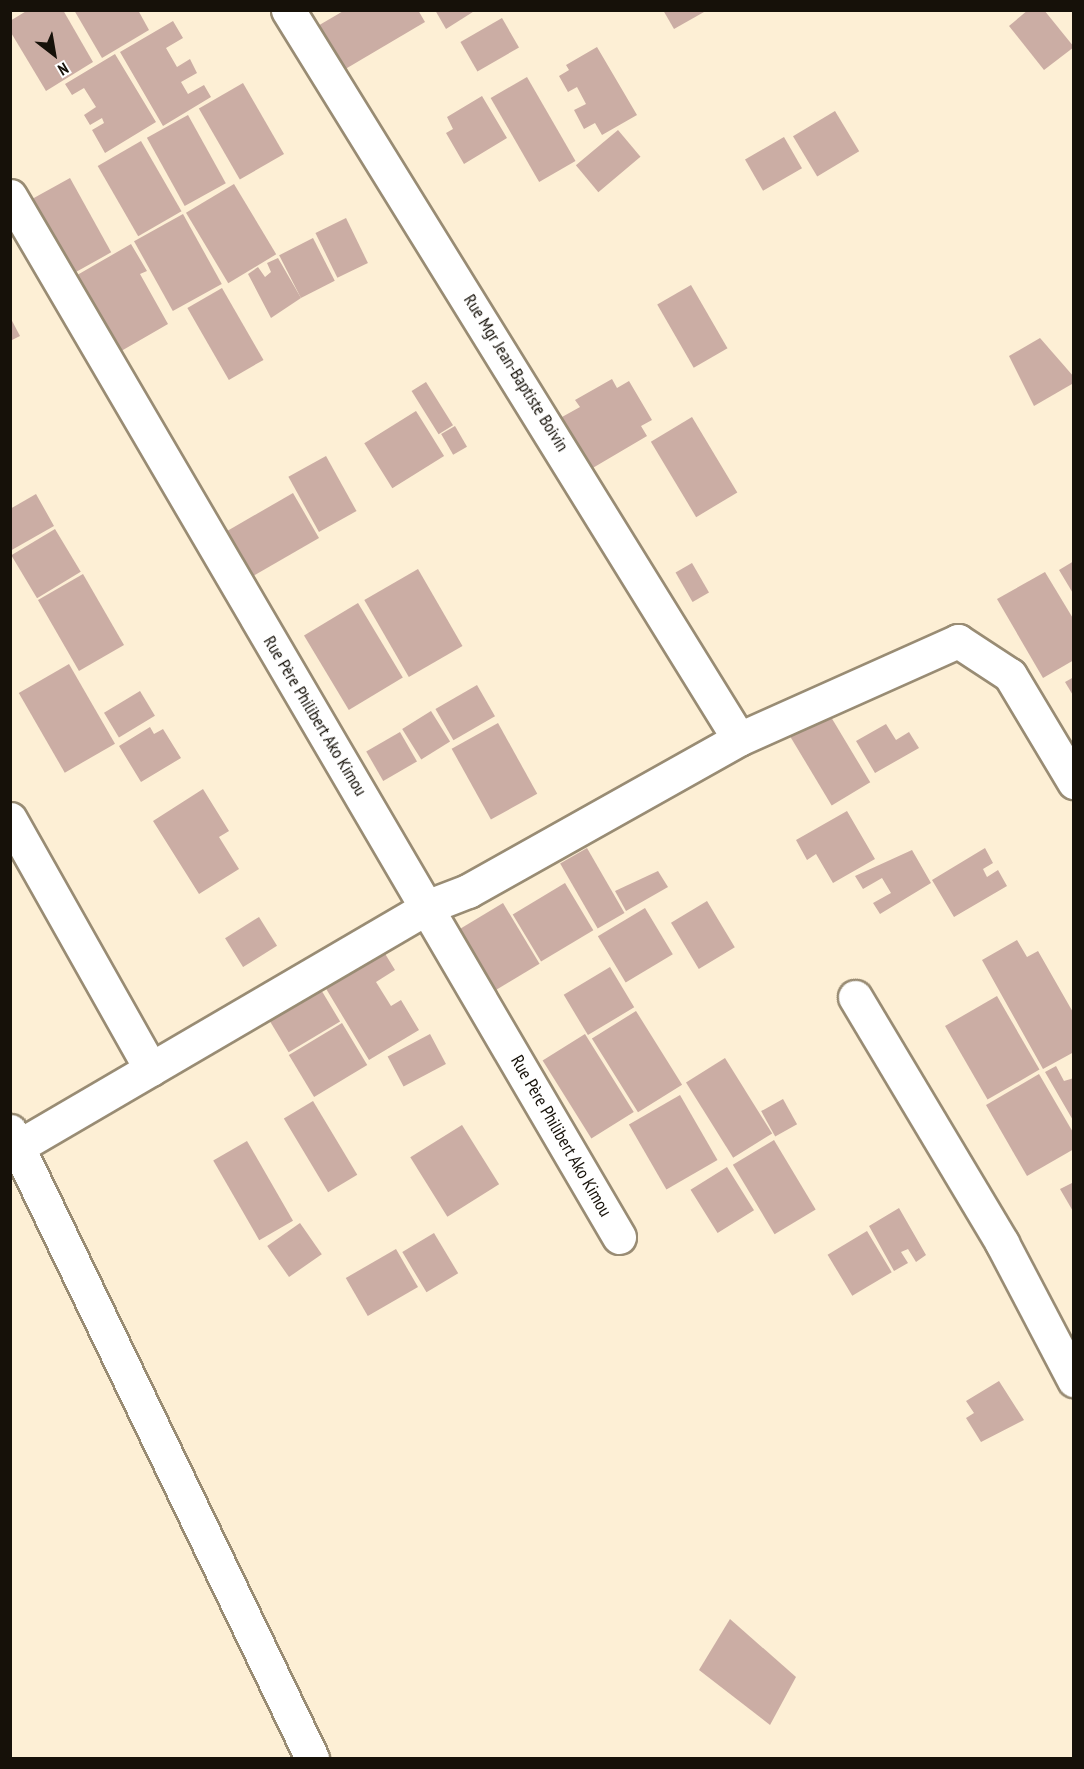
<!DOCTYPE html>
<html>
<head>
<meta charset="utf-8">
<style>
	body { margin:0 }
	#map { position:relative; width:1084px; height:1769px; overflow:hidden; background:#fdefd5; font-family:"PT Sans Narrow",sans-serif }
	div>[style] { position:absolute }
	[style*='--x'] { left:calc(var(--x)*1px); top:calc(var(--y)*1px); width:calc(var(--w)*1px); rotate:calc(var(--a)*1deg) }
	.building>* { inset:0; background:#cbada4; transform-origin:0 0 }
	.roads { filter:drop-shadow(2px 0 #998c74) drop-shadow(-2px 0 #998c74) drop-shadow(0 2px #998c74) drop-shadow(0 -2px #998c74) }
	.minor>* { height:33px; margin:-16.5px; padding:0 16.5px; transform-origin:16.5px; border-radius:16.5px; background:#fff }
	span { translate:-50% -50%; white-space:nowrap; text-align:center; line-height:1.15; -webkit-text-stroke:4.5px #fff; paint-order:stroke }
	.street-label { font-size:18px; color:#161109 }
	.frame { position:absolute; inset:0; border:12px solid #161109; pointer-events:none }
	.north { position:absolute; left:24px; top:24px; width:60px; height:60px; -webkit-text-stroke:4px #fff; paint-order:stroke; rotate:149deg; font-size:16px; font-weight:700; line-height:24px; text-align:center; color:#161109 }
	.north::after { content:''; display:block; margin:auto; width:21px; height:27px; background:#161109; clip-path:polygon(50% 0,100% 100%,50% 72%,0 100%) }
</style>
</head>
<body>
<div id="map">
	<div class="building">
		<div style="clip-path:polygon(28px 10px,63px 10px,93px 62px,46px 91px,10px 31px,10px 21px)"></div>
		<div style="clip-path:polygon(74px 10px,138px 10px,149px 30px,102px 58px)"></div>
		<div style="clip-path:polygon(345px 10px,418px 10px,425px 22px,342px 71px,316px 27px)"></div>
		<div style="clip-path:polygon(435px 10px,476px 10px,446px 29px)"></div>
		<div style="clip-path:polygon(663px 10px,703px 10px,704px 12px,674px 29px)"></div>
		<div style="clip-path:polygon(1028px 10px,1044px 10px,1074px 47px,1044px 70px,1009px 26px)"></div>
		<div style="left:502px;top:18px;width:34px;height:48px;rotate:60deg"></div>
		<div style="clip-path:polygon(173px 21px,183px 38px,166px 48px,177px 67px,190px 59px,197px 73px,181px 82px,188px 94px,204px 85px,211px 97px,163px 126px,120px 52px)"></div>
		<div style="clip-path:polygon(597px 47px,637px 115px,602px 135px,595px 123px,584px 129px,574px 110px,586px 104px,577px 87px,568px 92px,559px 76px,569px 70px,566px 65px)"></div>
		<div style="clip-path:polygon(115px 54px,156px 122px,105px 153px,92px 130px,104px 123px,102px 118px,90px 125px,84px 115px,96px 107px,84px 88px,72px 95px,65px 84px)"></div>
		<div style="left:527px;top:77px;width:97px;height:42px;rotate:60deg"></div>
		<div style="left:243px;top:83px;width:82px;height:51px;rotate:60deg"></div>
		<div style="clip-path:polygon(482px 96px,507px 138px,464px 164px,446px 133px,453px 129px,447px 117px)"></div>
		<div style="left:835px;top:111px;width:47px;height:49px;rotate:59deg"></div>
		<div style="left:188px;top:115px;width:78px;height:47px;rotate:61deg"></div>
		<div style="left:618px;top:130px;width:35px;height:55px;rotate:50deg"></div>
		<div style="left:784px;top:137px;width:36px;height:45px;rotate:60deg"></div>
		<div style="left:141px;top:141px;width:81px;height:50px;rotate:60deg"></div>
		<div style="left:70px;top:178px;width:85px;height:47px;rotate:61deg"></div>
		<div style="left:234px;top:184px;width:82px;height:56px;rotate:59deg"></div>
		<div style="left:183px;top:214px;width:80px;height:56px;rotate:61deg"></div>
		<div style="left:346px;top:218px;width:50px;height:34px;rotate:64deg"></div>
		<div style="left:313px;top:238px;width:48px;height:38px;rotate:63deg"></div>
		<div style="clip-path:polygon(131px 244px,147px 271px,140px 274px,168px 324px,116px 354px,72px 278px)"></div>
		<div style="clip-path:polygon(278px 258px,301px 298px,271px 318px,248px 274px,258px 267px,265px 277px,271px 272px,267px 263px)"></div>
		<div style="left:691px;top:285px;width:73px;height:39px;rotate:60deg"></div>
		<div style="left:222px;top:288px;width:83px;height:40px;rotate:60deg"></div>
		<div style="clip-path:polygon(10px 317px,20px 336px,10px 341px)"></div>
		<div style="clip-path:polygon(1040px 338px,1074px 377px,1072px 384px,1034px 406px,1009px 356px)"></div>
		<div style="clip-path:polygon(612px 379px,617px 388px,629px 381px,652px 420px,641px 426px,647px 436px,591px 469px,562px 417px,580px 407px,575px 400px)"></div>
		<div style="left:426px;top:382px;width:51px;height:17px;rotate:58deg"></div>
		<div style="left:416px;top:411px;width:53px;height:61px;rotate:58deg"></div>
		<div style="left:692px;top:417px;width:88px;height:48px;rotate:59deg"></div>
		<div style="left:455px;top:426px;width:24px;height:16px;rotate:60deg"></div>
		<div style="left:326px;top:456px;width:63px;height:43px;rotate:61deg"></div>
		<div style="left:293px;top:493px;width:52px;height:79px;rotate:60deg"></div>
		<div style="clip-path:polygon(36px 494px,54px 526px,10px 551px,10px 509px)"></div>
		<div style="left:55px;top:529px;width:50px;height:51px;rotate:59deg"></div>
		<div style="clip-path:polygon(1074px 561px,1074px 595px,1059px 570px)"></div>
		<div style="left:692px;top:563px;width:34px;height:19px;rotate:60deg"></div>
		<div style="left:418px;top:569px;width:89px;height:62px;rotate:60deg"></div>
		<div style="clip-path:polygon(1045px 572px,1074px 620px,1074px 660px,1043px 678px,997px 599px)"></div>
		<div style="left:83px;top:574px;width:82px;height:52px;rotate:60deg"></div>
		<div style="left:358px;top:603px;width:87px;height:63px;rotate:59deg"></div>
		<div style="left:69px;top:664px;width:92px;height:58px;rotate:60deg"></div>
		<div style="clip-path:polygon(1074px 677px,1074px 697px,1065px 682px)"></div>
		<div style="left:477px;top:685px;width:36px;height:48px;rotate:60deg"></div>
		<div style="left:140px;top:691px;width:29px;height:42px;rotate:59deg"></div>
		<div style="left:431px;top:711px;width:36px;height:34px;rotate:58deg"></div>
		<div style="left:828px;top:712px;width:82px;height:45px;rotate:59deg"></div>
		<div style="left:498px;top:723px;width:81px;height:53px;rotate:61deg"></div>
		<div style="clip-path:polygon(886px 724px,896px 740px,909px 732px,919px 748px,875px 773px,856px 741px)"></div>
		<div style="clip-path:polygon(150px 727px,154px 734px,163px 729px,181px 758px,141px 782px,119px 746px)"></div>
		<div style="left:400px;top:732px;width:34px;height:39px;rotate:60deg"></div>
		<div style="clip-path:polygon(203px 789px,229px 831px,219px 837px,239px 869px,199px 894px,153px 821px)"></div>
		<div style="clip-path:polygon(847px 811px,875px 859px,833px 883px,816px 854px,807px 860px,796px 840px)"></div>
		<div style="left:587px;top:848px;width:75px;height:31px;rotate:60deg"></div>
		<div style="clip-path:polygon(985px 848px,993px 863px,983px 869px,987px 877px,998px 870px,1007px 886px,954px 917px,932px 880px)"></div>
		<div style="clip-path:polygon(912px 850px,931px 883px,880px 914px,873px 903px,891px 893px,882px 878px,863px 889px,855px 876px)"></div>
		<div style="clip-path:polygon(658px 871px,668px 887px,626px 911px,615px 891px)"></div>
		<div style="left:565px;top:883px;width:55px;height:61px;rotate:59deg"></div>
		<div style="left:707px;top:901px;width:54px;height:42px;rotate:59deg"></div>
		<div style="left:503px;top:903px;width:71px;height:62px;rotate:59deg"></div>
		<div style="left:645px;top:908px;width:54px;height:55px;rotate:59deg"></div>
		<div style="left:259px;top:917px;width:34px;height:40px;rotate:58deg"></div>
		<div style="clip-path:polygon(1017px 940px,1027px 957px,1038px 951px,1074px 1014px,1074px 1052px,1043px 1069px,982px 960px)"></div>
		<div style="clip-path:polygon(384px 952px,395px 970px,376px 982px,391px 1006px,401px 1000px,419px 1030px,369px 1060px,325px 987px)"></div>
		<div style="left:610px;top:967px;width:47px;height:54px;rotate:59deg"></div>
		<div style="left:320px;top:988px;width:39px;height:60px;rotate:59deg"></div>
		<div style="left:997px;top:996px;width:85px;height:60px;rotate:60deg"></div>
		<div style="left:636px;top:1011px;width:87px;height:52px;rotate:58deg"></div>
		<div style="left:342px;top:1023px;width:49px;height:62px;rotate:59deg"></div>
		<div style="left:430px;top:1034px;width:34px;height:48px;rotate:62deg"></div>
		<div style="left:585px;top:1034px;width:92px;height:50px;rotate:58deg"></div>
		<div style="left:725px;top:1058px;width:89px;height:46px;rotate:58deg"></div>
		<div style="clip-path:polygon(1056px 1066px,1064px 1081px,1074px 1078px,1074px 1122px,1045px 1072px)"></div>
		<div style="clip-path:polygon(1039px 1074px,1074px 1134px,1074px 1149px,1027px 1176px,986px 1105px)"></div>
		<div style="left:680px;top:1095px;width:75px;height:59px;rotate:60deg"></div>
		<div style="left:783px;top:1099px;width:29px;height:25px;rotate:61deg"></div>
		<div style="left:313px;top:1101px;width:86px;height:34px;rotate:59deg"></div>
		<div style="left:462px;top:1125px;width:70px;height:61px;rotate:58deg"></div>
		<div style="left:774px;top:1140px;width:81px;height:48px;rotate:59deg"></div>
		<div style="left:247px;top:1141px;width:92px;height:39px;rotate:60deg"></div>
		<div style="left:727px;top:1167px;width:51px;height:43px;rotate:58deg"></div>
		<div style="clip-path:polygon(1074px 1182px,1074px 1213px,1060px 1189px)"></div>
		<div style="clip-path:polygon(899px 1208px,926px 1255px,916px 1262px,908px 1249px,901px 1252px,908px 1263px,894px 1271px,869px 1226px)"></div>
		<div style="left:300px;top:1223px;width:38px;height:40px;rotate:55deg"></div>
		<div style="left:867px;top:1231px;width:48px;height:46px;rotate:59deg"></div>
		<div style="left:434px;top:1233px;width:47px;height:37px;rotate:59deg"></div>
		<div style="left:396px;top:1249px;width:44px;height:58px;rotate:60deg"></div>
		<div style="clip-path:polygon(999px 1381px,1024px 1420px,981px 1442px,966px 1418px,974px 1413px,966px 1401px)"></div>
		<div style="clip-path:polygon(730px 1619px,796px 1677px,770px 1725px,699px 1670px)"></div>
	</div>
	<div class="roads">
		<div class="minor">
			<div style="--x:288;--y:10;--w:857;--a:58.26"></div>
			<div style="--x:10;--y:196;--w:1206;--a:59.67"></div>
			<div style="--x:10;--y:819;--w:287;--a:60.6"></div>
			<div style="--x:855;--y:997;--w:287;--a:59.1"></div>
			<div style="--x:1002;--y:1243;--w:155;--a:62.3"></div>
			<div style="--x:10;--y:1131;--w:696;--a:64.28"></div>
			<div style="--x:19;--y:1146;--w:475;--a:-30.3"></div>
			<div style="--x:429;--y:906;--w:42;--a:-21"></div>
			<div style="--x:468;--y:891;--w:311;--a:-29.3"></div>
			<div style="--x:739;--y:739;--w:240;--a:-24.1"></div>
			<div style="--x:958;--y:641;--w:62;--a:33.2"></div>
			<div style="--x:1010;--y:675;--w:125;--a:59.1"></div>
		</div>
	</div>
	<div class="street-label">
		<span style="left:516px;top:373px;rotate:58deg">Rue Mgr Jean-Baptiste Boivin</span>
		<span style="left:315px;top:716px;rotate:59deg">Rue Père Philibert Ako Kimou</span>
		<span style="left:561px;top:1136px;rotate:60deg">Rue Père Philibert Ako Kimou</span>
	</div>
	<div class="frame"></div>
	<div class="north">N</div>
</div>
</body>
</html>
